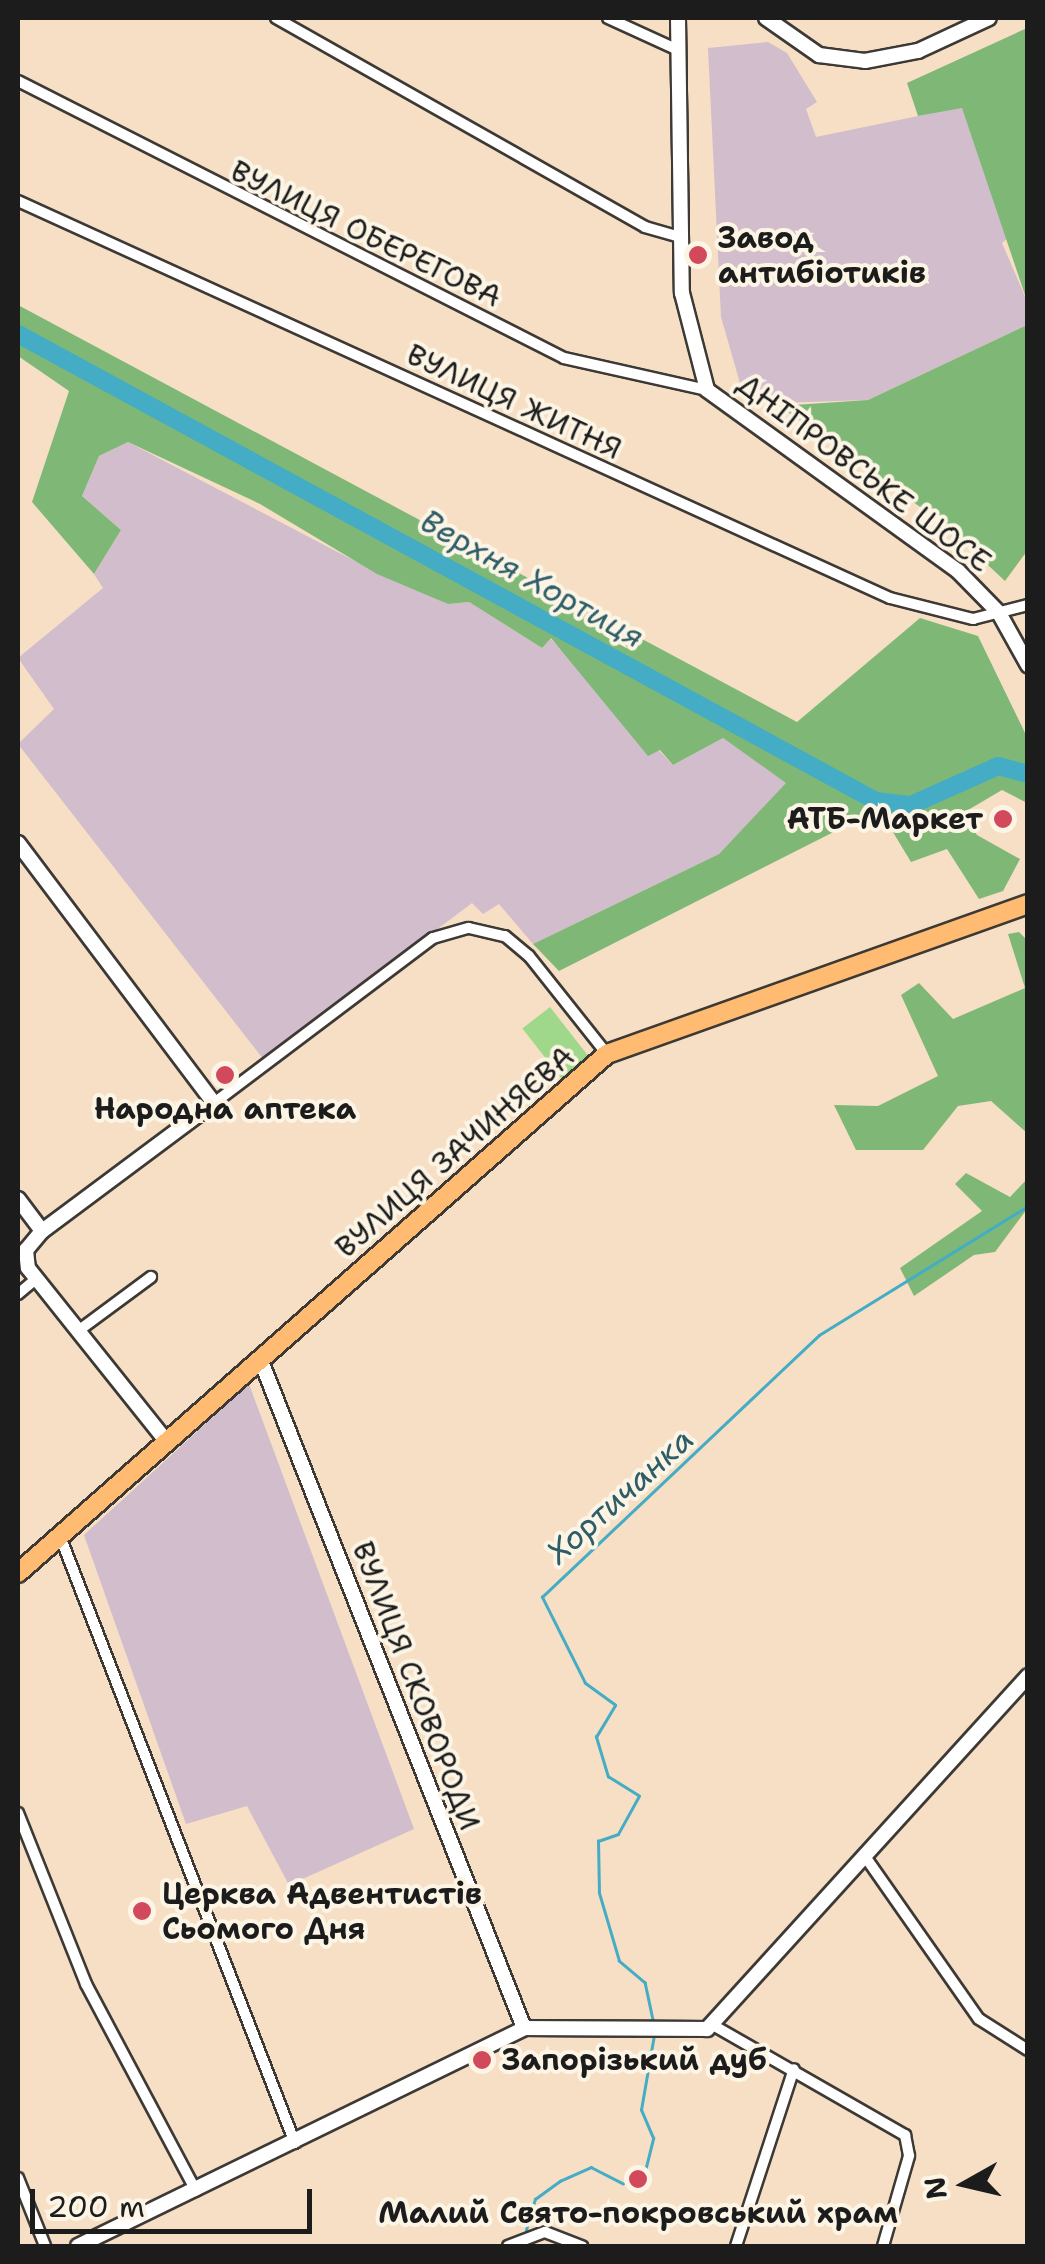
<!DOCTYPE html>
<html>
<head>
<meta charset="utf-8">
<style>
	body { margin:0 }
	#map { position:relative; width:1045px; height:2264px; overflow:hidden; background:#f6dfc4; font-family:"Shantell Sans",sans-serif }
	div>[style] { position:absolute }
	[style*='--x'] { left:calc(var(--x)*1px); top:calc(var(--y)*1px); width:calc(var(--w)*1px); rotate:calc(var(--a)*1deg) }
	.industrial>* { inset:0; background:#d1bdcc }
	.green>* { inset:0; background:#9fd88a; transform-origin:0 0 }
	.forest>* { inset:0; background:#7fb876 }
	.stream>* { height:2.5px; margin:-1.25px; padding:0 1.25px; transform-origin:1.25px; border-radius:1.25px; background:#44acc4 }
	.river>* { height:18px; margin:-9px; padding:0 9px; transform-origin:9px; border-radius:9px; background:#44acc4 }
	.roads { filter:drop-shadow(2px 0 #3d3935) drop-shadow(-2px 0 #3d3935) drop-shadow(0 2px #3d3935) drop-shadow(0 -2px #3d3935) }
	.minor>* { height:10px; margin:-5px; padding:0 5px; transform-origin:5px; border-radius:5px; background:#fff }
	.tertiary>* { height:14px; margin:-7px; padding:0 7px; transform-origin:7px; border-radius:7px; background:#fff }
	.primary>* { height:18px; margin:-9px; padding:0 9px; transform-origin:9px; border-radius:9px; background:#febb71 }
	.dots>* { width:28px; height:28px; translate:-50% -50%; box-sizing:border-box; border:5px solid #fcf5e5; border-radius:50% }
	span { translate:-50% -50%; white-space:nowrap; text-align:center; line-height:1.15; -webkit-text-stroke:8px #fcf5e5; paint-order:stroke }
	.street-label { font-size:30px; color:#1c1c1c }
	.poi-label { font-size:30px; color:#1c1c1c; font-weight:700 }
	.left { translate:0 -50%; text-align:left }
	.right { translate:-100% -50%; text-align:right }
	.water-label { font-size:32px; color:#2e5d68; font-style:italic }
	.frame { position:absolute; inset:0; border:20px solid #1c1c1c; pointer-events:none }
	.north { position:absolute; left:915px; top:2134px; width:100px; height:100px; -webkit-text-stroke:8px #fcf5e5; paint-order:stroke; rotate:262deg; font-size:28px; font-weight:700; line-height:40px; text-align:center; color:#1c1c1c }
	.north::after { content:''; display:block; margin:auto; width:35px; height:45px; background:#1c1c1c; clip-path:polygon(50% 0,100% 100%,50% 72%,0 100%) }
	.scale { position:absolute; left:30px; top:2189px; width:282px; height:45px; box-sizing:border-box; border:5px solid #1c1c1c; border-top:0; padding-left:12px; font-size:30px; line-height:35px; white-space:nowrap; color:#1c1c1c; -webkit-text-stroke:8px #fcf5e5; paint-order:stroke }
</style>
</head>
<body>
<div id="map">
	<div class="industrial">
		<div style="clip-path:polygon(768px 42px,787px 53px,817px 102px,806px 109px,816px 137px,962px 107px,1011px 235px,1002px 243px,1027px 301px,1027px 325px,868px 400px,746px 404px,721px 317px,708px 48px)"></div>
		<div style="clip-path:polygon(128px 442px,349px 558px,448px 604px,469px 602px,542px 648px,550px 638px,673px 765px,723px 738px,787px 783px,719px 854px,533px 944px,499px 904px,483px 914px,472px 903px,264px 1060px,18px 744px,54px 709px,18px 658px,103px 588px,94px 574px,121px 530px,82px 496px,99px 456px)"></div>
		<div style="clip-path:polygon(249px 1384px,414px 1829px,289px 1885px,247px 1806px,186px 1824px,84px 1535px)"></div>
	</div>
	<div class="green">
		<div style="left:550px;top:1007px;width:65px;height:35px;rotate:52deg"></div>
	</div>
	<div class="forest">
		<div style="clip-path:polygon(1027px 28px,1027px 301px,962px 108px,918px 116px,907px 83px)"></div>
		<div style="clip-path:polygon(18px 305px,797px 722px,920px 618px,978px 636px,1027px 737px,1027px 803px,1002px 790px,963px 813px,977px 835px,1020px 859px,1003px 891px,979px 899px,947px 849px,911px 862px,879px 809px,559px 971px,533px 944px,719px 854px,786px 783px,723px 738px,673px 765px,660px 750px,648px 756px,551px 638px,542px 648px,469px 602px,448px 604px,377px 574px,260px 504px,128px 442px,99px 456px,82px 496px,121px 530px,94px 574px,32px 502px,69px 391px,18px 356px)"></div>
		<div style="clip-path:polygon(1027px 325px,1027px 551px,1005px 581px,944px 524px,779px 406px,868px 400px)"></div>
		<div style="clip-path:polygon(1019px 932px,1028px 941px,1027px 1133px,991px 1101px,958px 1106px,923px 1150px,856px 1150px,834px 1105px,878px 1106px,938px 1076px,901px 995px,919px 983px,953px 1019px,1025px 988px,1008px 934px)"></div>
		<div style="clip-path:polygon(966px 1173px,1010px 1197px,1027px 1179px,1027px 1209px,995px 1252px,974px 1255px,914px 1296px,900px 1268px,982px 1211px,955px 1184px)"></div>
	</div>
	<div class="stream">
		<div style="--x:653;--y:2022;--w:40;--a:-102"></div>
		<div style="--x:645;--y:1983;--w:34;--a:-140"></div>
		<div style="--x:619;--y:1961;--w:71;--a:-106.4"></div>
		<div style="--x:599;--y:1893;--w:52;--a:-91.1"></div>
		<div style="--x:598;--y:1841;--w:21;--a:-19"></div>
		<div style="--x:618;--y:1834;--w:43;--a:-61.1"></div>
		<div style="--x:639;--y:1796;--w:36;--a:-148"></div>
		<div style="--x:608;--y:1777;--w:42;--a:-106.7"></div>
		<div style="--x:596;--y:1737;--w:37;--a:-59"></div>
		<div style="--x:615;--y:1705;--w:37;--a:-144"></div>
		<div style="--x:585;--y:1683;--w:96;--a:-116.6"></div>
		<div style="--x:542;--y:1597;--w:381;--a:-43.4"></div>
		<div style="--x:819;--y:1335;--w:246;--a:-31.7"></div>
		<div style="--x:645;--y:2171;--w:34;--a:-76"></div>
		<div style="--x:653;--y:2138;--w:30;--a:-113"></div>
		<div style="--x:641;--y:2110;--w:76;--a:-80.2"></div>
		<div style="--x:526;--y:2230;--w:32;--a:-74"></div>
		<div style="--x:535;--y:2199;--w:31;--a:-36"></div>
		<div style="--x:560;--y:2181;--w:34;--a:-24"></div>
		<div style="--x:591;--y:2167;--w:36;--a:27"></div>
	</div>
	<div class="river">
		<div style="--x:18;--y:334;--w:977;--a:28.56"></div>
		<div style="--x:876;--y:801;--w:35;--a:7"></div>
		<div style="--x:911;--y:805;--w:95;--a:-24.1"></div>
		<div style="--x:998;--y:766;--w:31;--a:15"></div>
	</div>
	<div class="roads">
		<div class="minor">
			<div style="--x:276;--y:18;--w:424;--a:29.5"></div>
			<div style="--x:645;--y:227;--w:35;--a:16"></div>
			<div style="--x:608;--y:18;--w:77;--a:24.6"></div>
			<div style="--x:18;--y:81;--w:612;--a:26.9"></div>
			<div style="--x:564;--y:358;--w:147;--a:12.6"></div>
			<div style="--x:18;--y:201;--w:958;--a:24.48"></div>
			<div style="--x:890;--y:598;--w:86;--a:14.2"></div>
			<div style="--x:973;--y:619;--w:57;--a:-14.3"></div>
			<div style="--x:214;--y:1103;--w:274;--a:-37"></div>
			<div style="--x:433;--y:938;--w:37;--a:-16"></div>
			<div style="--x:469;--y:928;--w:37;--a:13"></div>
			<div style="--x:505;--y:936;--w:31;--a:40"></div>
			<div style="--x:529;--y:956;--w:125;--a:51.5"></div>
			<div style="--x:18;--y:1294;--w:23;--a:-40"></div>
			<div style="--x:78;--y:1331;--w:91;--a:-36.5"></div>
			<div style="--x:60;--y:1536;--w:651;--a:68.84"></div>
			<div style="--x:18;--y:1813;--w:184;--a:68.3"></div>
			<div style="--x:86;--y:1984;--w:234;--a:62"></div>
			<div style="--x:864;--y:1855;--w:200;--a:55"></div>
			<div style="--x:979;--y:2019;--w:58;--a:32.3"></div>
			<div style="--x:711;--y:2024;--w:224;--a:29.8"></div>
			<div style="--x:905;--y:2135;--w:21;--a:79"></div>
			<div style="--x:909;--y:2156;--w:94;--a:106.1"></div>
			<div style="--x:18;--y:2178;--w:73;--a:68.3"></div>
			<div style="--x:508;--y:2246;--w:40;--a:-21"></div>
			<div style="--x:545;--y:2232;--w:40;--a:21"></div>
			<div style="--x:736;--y:2246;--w:186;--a:-71.9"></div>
		</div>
		<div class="tertiary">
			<div style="--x:678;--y:18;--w:275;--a:89.2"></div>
			<div style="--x:682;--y:293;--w:100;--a:75.5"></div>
			<div style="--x:707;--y:390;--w:309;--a:35.8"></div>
			<div style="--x:958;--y:571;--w:59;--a:45.7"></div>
			<div style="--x:999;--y:613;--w:60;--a:60.9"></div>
			<div style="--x:766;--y:18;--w:65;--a:34.9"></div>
			<div style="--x:819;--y:55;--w:46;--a:7.4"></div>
			<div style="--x:865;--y:61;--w:54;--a:-10.7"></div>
			<div style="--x:918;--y:51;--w:78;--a:-24.9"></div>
			<div style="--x:18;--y:843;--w:326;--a:53"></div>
			<div style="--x:214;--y:1103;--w:214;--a:143.3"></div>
			<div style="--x:18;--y:1199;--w:40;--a:53"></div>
			<div style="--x:42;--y:1231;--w:25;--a:130"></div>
			<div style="--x:26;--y:1250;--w:18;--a:84"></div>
			<div style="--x:28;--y:1268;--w:221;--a:51.4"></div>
			<div style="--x:261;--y:1361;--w:717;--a:68.48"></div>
			<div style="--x:78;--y:2246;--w:496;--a:-26"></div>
			<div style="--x:524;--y:2028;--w:183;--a:0.3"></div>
			<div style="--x:707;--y:2029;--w:477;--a:-47.7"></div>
		</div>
		<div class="primary">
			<div style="--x:18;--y:1573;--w:785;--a:-41.39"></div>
			<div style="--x:607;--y:1054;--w:447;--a:-19.6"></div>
		</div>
	</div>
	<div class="dots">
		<div style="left:698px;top:255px;background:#d1495b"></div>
		<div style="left:1003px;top:819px;background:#d1495b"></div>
		<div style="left:225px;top:1075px;background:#d1495b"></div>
		<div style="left:142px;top:1911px;background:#d1495b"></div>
		<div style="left:482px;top:2060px;background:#d1495b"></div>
		<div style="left:638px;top:2179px;background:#d1495b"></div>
	</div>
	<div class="street-label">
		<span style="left:366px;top:234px;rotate:26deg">ВУЛИЦЯ ОБЕРЕГОВА</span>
		<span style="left:514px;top:402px;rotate:25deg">ВУЛИЦЯ ЖИТНЯ</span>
		<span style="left:864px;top:473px;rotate:37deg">ДНІПРОВСЬКЕ ШОСЕ</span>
		<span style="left:455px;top:1152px;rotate:-41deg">ВУЛИЦЯ ЗАЧИНЯЄВА</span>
		<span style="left:416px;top:1686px;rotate:69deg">ВУЛИЦЯ СКОВОРОДИ</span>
	</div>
	<div class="poi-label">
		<span class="left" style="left:718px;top:255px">Завод<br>антибіотиків</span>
		<span class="right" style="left:983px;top:819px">АТБ-Маркет</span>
		<span style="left:225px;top:1109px">Народна аптека</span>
		<span class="left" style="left:162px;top:1911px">Церква Адвентистів<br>Сьомого Дня</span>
		<span class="left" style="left:502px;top:2060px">Запорізький дуб</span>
		<span style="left:638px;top:2213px">Малий Свято-покровський храм</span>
	</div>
	<div class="water-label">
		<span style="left:532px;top:579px;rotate:29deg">Верхня Хортиця</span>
		<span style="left:620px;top:1496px;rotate:-42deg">Хортичанка</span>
	</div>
	<div class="frame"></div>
	<div class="north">N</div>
	<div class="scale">200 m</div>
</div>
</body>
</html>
